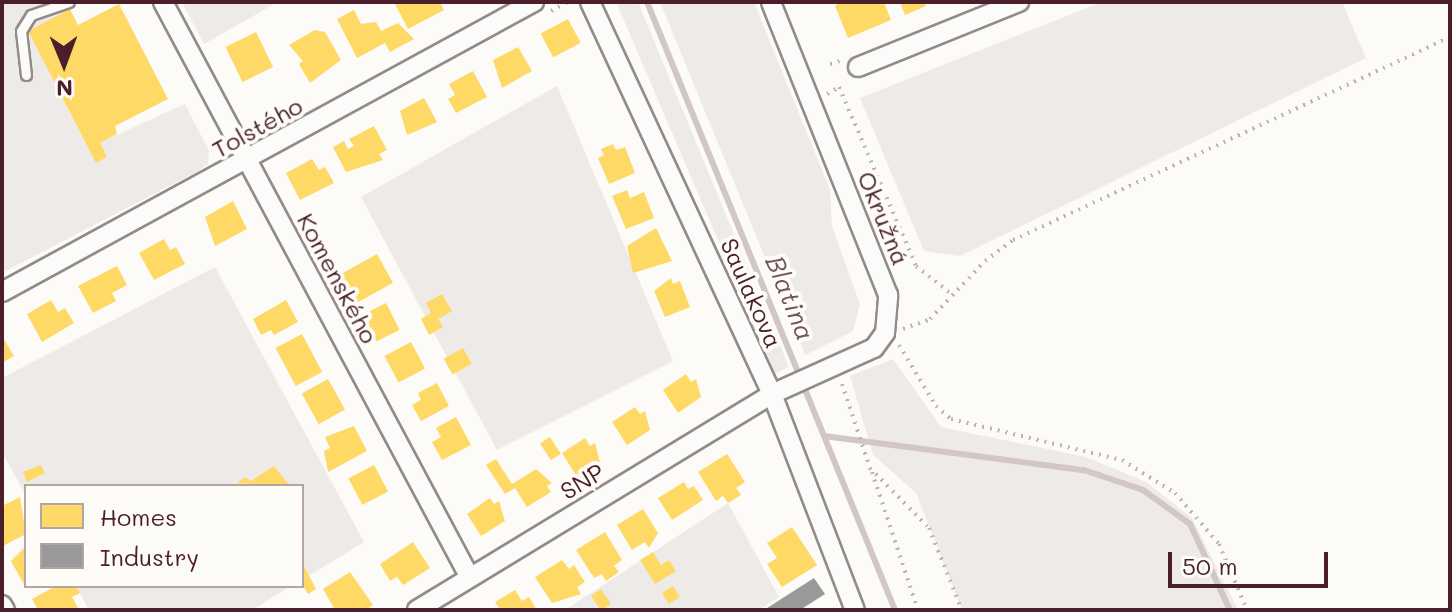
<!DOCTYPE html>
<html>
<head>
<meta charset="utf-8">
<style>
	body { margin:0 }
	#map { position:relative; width:1452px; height:612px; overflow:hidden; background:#fcfbf8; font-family:Mali,sans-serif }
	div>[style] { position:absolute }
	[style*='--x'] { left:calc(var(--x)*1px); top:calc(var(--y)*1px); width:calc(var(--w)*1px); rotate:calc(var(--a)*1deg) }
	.green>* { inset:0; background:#eeeae8 }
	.homes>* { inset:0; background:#ffd966; transform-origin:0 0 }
	.industry>* { inset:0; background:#999 }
	.stream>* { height:6px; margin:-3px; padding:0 3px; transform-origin:3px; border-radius:3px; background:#d2c7c6 }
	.path>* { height:4px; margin-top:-2px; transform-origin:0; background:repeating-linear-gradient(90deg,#bbb6b6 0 2px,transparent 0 8px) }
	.roads { filter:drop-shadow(2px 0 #928a8b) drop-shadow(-2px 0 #928a8b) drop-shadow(0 2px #928a8b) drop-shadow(0 -2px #928a8b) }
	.service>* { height:9px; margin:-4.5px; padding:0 4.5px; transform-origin:4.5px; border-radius:4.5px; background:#fbfbf9 }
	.minor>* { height:18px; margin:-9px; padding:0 9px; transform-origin:9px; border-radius:9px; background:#fbfbf9 }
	span { translate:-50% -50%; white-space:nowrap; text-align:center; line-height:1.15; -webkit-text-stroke:8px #fdfcf7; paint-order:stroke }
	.street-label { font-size:24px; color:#4a1f2b }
	.water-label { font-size:26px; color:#73525a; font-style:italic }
	.frame { position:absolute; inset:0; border:4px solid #4a1f2b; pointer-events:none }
	.legend { position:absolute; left:24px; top:484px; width:280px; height:104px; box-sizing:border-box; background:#fdfcf7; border:2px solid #b5a4a5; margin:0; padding:10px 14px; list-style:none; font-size:24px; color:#4a1f2b }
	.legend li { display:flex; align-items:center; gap:16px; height:40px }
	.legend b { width:40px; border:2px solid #b5a4a5 }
	.north { position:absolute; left:24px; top:24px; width:80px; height:80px; -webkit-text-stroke:6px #fdfcf7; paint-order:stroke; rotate:179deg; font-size:22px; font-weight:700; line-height:32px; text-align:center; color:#4a1f2b }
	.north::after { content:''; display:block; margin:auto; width:28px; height:36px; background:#4a1f2b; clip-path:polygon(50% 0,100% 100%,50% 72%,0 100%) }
	.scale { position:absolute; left:1168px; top:552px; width:160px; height:36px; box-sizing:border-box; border:4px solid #4a1f2b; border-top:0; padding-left:10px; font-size:24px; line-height:28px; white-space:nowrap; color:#4a1f2b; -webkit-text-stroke:6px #fdfcf7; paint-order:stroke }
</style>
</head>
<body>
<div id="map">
	<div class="green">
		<div style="clip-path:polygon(2px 2px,68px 2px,70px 9px,28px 31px,88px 148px,185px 104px,209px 151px,208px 164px,198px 171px,2px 273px)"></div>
		<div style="clip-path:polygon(182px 2px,278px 2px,204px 44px)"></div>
		<div style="clip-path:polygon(616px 2px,638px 2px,789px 367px,775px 373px)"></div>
		<div style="clip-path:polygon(660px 2px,754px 2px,830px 190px,832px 226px,860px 304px,853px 331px,805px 355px)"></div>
		<div style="clip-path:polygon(1102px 2px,1342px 2px,1366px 58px,960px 256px,924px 251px,860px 98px)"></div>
		<div style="clip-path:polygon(557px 86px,673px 361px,497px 450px,361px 197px)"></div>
		<div style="clip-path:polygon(215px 267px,364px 542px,302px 580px,302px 486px,26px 486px,26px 496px,2px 452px,2px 378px)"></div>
		<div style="clip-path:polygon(893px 359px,941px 427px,1086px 457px,1146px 482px,1192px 518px,1238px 610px,962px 610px,916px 493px,873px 455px,850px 376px)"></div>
		<div style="clip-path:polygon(728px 503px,779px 597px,759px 610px,565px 610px)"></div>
		<div style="clip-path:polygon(76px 586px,291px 586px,252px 610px,89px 610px)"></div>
	</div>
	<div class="homes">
		<div style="clip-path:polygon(394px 2px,440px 2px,444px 10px,408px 29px)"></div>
		<div style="clip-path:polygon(840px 2px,884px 2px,891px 20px,848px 38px,835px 6px)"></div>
		<div style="clip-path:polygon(900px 2px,924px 2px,926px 6px,905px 15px)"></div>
		<div style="clip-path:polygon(119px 4px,168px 99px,115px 126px,117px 134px,100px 143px,107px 157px,96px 163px,28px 31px,70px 9px,78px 25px)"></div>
		<div style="clip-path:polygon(354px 10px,361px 24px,376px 22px,381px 31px,398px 23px,414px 39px,390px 52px,385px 43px,357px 58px,337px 19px)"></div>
		<div style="left:568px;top:19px;width:27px;height:31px;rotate:62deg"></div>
		<div style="clip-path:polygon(315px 30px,325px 32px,341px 60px,310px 83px,299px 64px,303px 61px,289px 45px)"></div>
		<div style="left:256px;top:32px;width:39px;height:34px;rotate:64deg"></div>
		<div style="clip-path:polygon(518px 47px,532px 71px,502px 88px,493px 60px)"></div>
		<div style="clip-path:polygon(473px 71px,487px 97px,456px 113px,448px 99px,455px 95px,449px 84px)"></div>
		<div style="clip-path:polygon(424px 98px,437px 122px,407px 135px,400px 111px)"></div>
		<div style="clip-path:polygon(374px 126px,387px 150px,379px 154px,383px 160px,346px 172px,333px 147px,344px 141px,348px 149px,354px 146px,349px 139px)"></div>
		<div style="clip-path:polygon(613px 144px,616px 150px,625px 147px,635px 173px,609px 184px,598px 158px,604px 155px,601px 149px)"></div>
		<div style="clip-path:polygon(312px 159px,319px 170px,325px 167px,334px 183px,300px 200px,286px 173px)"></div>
		<div style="clip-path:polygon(627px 190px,630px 198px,644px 192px,654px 218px,626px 229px,612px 196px)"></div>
		<div style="clip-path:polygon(233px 201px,247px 229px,215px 246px,205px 217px)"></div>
		<div style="clip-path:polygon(656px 228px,672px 261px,633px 273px,627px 246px)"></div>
		<div style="clip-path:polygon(164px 239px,170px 250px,176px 247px,185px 264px,154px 280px,139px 253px)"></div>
		<div style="left:377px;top:254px;width:33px;height:41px;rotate:61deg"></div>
		<div style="clip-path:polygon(117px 266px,127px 285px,112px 293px,116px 301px,93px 313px,78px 286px)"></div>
		<div style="clip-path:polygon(671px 278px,673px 284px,680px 281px,690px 307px,665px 317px,654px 291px)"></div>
		<div style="clip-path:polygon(442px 294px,452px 311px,438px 319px,443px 327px,429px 335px,421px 319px,431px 313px,426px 303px)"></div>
		<div style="clip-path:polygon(51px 300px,58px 312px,65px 308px,74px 323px,42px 342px,27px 314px)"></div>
		<div style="clip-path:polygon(286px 300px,298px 322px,274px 335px,271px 330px,261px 335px,253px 319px)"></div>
		<div style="left:386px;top:303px;width:30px;height:26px;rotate:63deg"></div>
		<div style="left:302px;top:334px;width:43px;height:30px;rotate:62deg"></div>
		<div style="clip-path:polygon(2px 336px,14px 356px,2px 363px)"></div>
		<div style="left:411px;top:342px;width:30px;height:30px;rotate:62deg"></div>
		<div style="left:463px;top:348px;width:18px;height:22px;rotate:61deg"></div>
		<div style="clip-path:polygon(686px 374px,691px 382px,696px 379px,701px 397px,678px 413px,663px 390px)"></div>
		<div style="left:328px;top:379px;width:35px;height:30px;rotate:61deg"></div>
		<div style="clip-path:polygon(437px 383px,449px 406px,421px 421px,412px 405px,421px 400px,418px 393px)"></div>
		<div style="clip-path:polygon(635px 407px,640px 414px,645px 411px,650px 430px,627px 445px,612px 422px)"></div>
		<div style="clip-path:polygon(456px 417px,471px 445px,442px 460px,432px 442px,441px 437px,436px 428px)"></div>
		<div style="clip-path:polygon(354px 426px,367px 451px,328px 472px,324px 451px,330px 448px,325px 437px)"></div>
		<div style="left:550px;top:437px;width:20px;height:12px;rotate:57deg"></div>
		<div style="clip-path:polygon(585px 438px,590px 446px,595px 443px,600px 462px,577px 477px,562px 453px)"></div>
		<div style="clip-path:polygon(727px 454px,745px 482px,736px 488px,741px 495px,728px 503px,723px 496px,716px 501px,698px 472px)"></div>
		<div style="clip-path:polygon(496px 459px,512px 484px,536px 469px,552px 483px,547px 486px,551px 492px,527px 507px,515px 488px,505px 494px,486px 465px)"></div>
		<div style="clip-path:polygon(41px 465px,45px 473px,27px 482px,23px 472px)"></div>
		<div style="left:374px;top:465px;width:30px;height:29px;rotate:62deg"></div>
		<div style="clip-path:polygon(274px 466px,290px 486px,237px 483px,245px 477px,251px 481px)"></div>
		<div style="clip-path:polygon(684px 482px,688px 489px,694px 486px,703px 500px,672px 520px,658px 498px)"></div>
		<div style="clip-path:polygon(20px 497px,26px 534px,3px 546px,2px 506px)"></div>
		<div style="clip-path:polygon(490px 498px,494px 504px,499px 501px,505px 521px,481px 536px,467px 514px)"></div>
		<div style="clip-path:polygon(643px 509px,658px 533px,649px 548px,645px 542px,632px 550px,617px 525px)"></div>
		<div style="clip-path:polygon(792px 527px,817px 565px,782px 587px,767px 564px,777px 558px,767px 543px)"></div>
		<div style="clip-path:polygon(605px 532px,622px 560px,614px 566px,619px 572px,606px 581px,602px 574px,594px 578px,576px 550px)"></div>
		<div style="clip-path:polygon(413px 542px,430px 568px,403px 585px,397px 577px,390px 581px,380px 564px)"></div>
		<div style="clip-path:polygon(26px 546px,26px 588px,11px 561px)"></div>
		<div style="clip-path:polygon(653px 552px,661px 565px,669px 560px,676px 571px,655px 584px,640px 560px)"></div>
		<div style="clip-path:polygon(562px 560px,569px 569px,574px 565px,585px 582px,577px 587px,581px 594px,552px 603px,535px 577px)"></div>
		<div style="clip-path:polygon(302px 562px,316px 589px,308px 594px,302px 584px)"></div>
		<div style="clip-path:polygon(350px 572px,373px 605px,365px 610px,335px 610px,323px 589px)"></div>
		<div style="clip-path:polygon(56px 586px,76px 586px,80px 593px,72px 597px,78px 608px,38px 610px,32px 599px)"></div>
		<div style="left:673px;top:586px;width:13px;height:13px;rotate:58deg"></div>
		<div style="left:601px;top:589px;width:18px;height:12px;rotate:56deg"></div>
		<div style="clip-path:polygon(515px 590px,522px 601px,529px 597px,537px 610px,500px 610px,495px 602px)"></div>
	</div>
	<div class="industry">
		<div style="clip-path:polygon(814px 578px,825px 594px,800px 610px,764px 610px)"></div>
	</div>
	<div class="stream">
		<div style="--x:647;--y:2;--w:657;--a:67.81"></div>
		<div style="--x:824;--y:436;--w:262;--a:7.5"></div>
		<div style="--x:1084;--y:470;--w:62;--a:18.7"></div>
		<div style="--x:1143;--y:490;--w:58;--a:35.9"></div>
		<div style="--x:1190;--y:524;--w:95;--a:65.1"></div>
	</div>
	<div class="path">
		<div style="--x:551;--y:11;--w:19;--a:-28"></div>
		<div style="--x:830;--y:64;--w:10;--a:-17"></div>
		<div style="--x:827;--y:94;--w:14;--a:-30"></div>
		<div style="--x:839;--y:87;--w:195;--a:66.7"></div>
		<div style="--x:916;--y:266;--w:48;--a:38.3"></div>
		<div style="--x:903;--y:329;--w:29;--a:-20"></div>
		<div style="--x:930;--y:319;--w:80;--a:-46.5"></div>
		<div style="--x:985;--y:261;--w:35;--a:-37"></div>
		<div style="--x:1013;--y:240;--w:482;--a:-24.9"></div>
		<div style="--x:899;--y:345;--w:71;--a:58.8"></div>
		<div style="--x:936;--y:406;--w:20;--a:41"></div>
		<div style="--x:951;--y:419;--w:176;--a:13.5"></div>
		<div style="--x:1122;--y:460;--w:62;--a:31.9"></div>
		<div style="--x:1175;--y:493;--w:67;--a:49.2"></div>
		<div style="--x:1219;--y:544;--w:72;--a:67"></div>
		<div style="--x:842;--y:384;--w:89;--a:71.6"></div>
		<div style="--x:870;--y:468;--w:84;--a:45.5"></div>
		<div style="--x:929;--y:528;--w:88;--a:68.1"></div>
		<div style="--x:872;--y:472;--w:145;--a:71.6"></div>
	</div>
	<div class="roads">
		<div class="service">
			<div style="--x:26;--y:75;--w:44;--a:-96.5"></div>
			<div style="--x:21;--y:31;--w:19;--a:-58"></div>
			<div style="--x:31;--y:15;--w:40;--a:-18.9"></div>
		</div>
		<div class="minor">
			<div style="--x:163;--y:2;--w:650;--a:61.94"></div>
			<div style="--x:590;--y:2;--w:432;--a:65.1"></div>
			<div style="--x:772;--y:394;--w:231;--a:69"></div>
			<div style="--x:858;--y:67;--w:174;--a:-22"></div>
			<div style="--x:2;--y:292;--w:606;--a:-28.6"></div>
			<div style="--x:2;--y:605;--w:6;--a:59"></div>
			<div style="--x:417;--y:610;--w:416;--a:-31.3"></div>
			<div style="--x:772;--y:394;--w:112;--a:-24.3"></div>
			<div style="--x:874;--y:348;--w:19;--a:-54"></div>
			<div style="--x:885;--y:333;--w:38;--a:-85"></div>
			<div style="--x:888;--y:295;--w:315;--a:-111.8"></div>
		</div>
	</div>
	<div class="street-label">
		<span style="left:257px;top:127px;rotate:-29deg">Tolstého</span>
		<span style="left:884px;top:218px;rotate:68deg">Okružná</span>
		<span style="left:338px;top:278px;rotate:62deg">Komenského</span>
		<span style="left:752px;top:293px;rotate:66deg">Saulakova</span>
		<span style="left:582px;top:481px;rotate:-31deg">SNP</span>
	</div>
	<div class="water-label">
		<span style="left:790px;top:298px;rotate:68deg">Blatina</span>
	</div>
	<div class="frame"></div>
	<ul class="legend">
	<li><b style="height:22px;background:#ffd966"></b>Homes</li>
	<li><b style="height:22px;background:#999"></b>Industry</li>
	</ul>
	<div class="north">N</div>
	<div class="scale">50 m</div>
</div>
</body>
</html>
